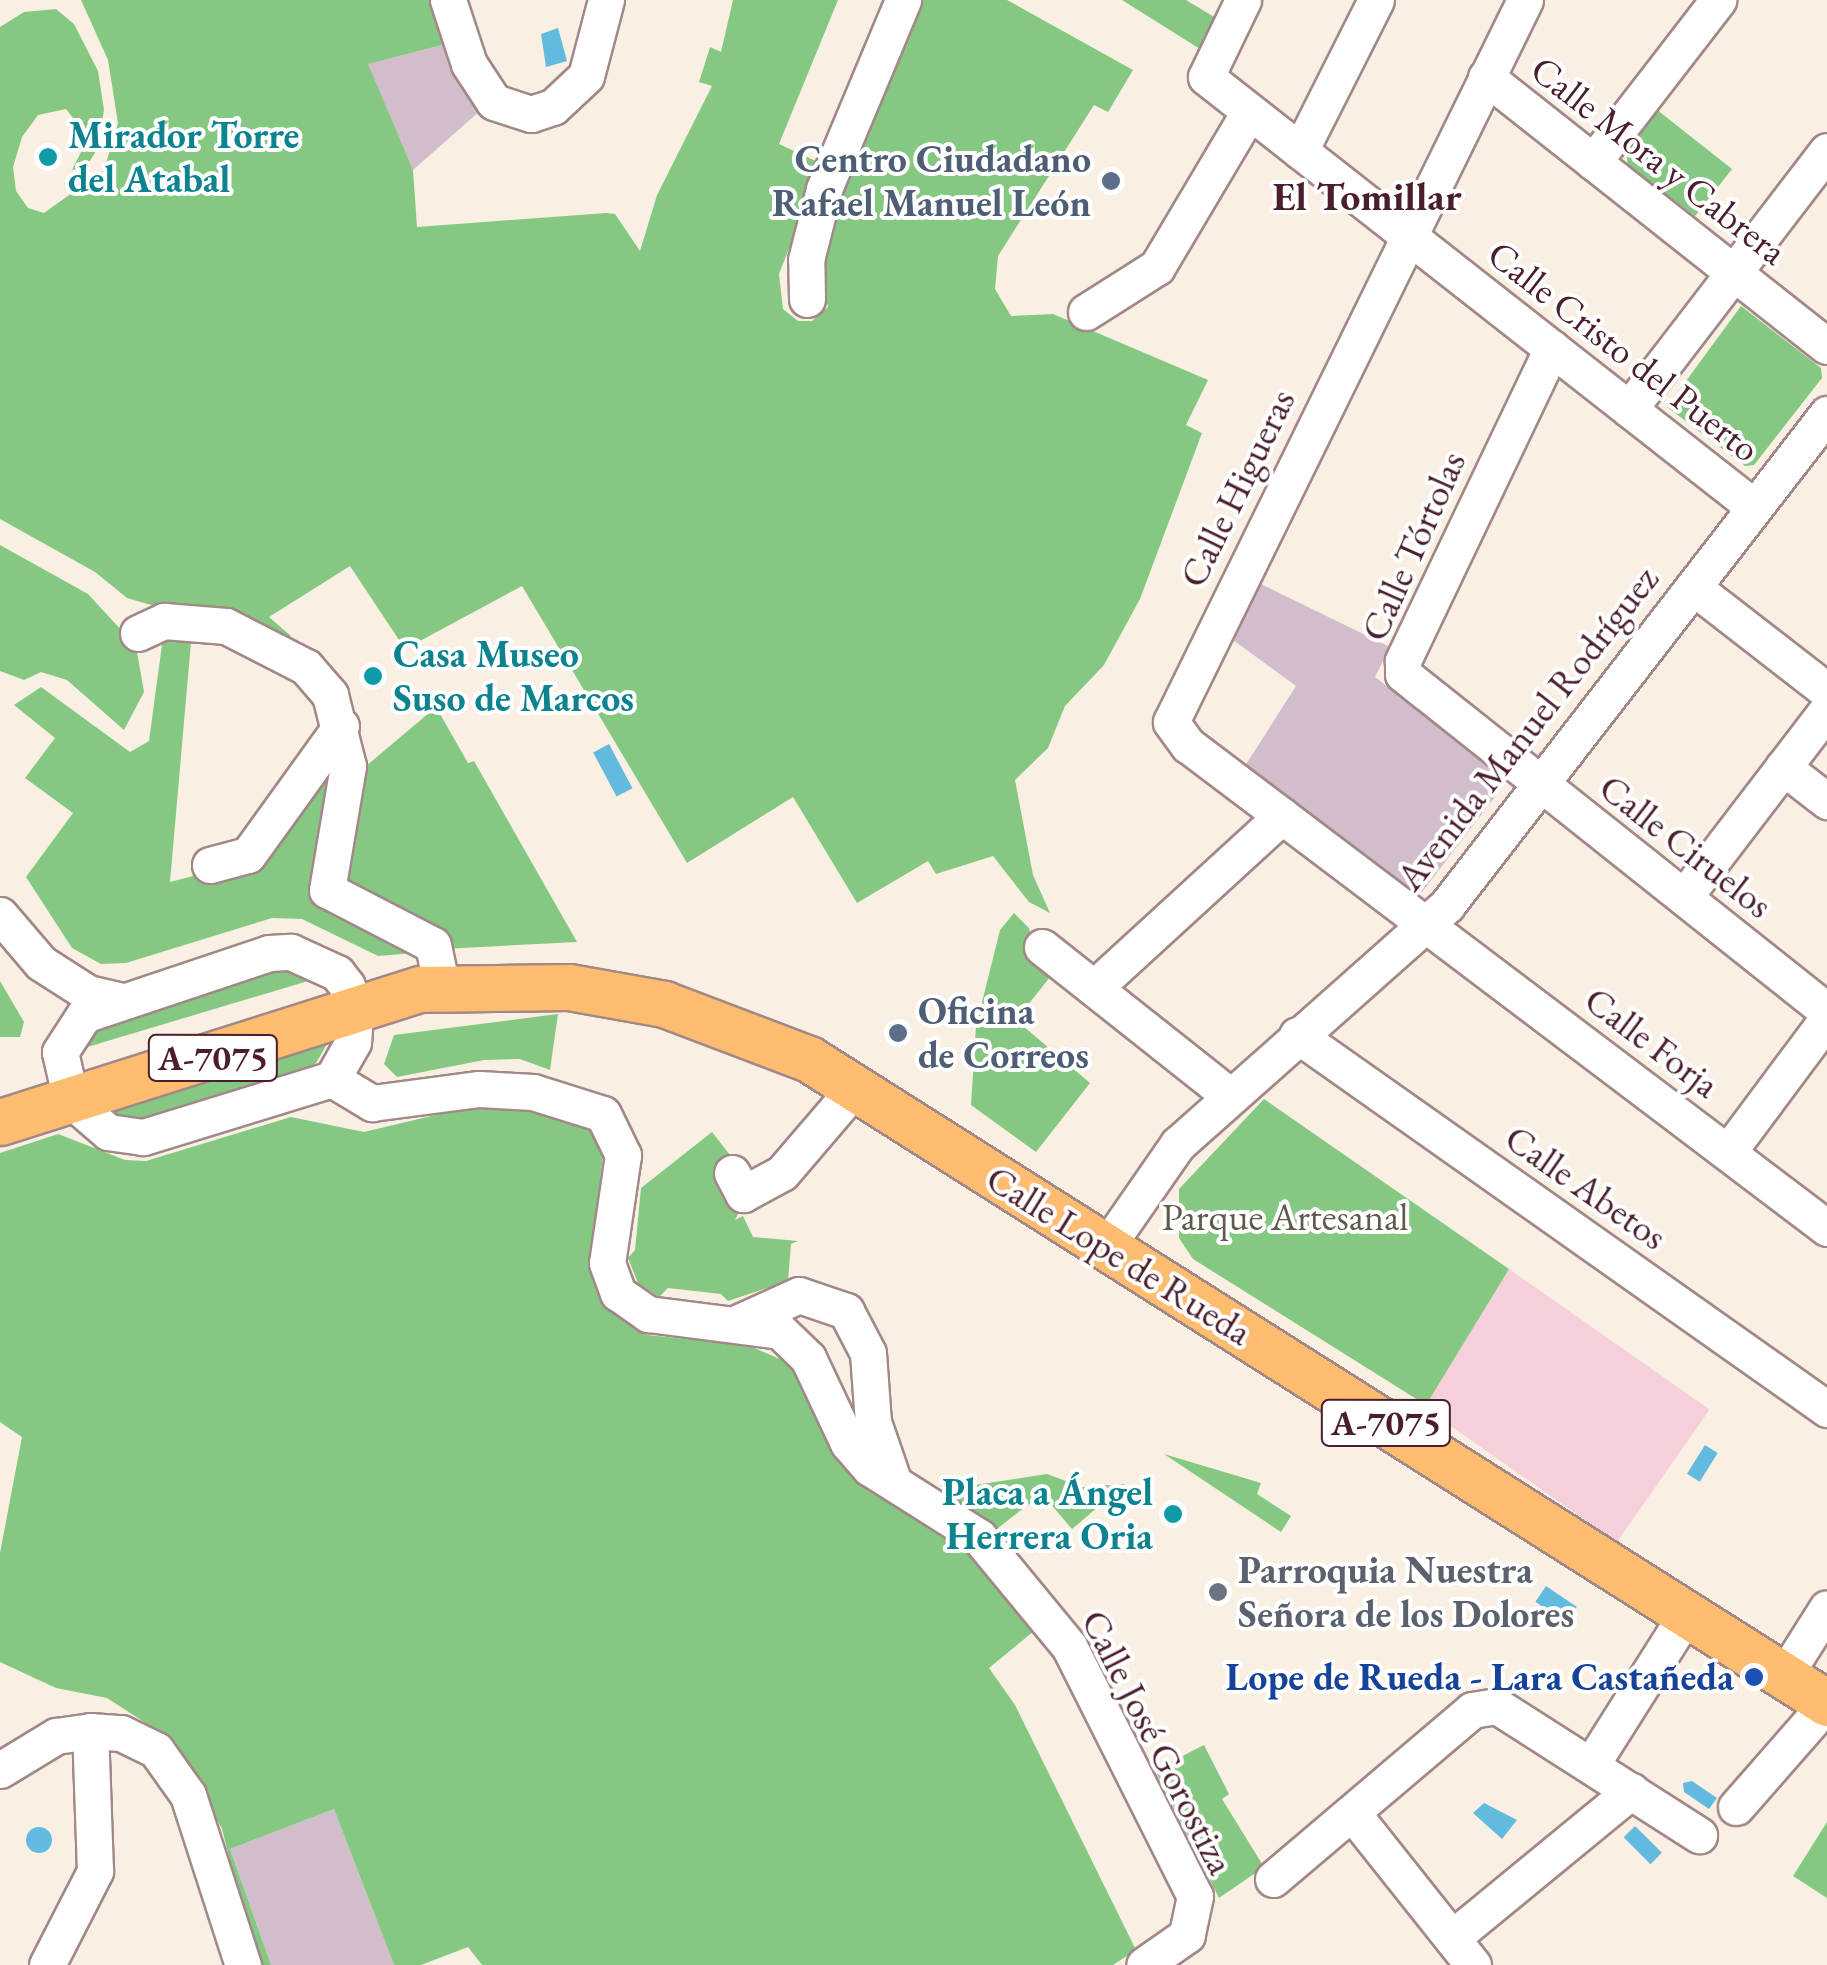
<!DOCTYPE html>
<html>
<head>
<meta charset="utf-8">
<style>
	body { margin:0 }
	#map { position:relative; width:1827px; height:1965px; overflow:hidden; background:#f9f0e3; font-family:"EB Garamond",serif }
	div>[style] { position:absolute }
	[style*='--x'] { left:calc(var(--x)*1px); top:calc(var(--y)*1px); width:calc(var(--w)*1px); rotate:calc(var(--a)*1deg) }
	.built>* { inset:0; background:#f5cfda; transform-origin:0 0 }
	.industrial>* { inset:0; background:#d1bdcb }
	.green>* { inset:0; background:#85c882 }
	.water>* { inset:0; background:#62badf; transform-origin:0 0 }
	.round { border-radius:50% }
	.roads { filter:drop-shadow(2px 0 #a28887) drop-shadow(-2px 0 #a28887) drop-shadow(0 2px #a28887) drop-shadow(0 -2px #a28887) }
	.minor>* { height:35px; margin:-17.5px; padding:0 17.5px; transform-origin:17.5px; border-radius:17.5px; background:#fff }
	.major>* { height:45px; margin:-22.5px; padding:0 22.5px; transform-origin:22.5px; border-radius:22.5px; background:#fdbc6f }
	.dots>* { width:28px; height:28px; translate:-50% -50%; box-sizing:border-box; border:5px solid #fff; border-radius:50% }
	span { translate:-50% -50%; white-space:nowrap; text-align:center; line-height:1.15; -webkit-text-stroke:8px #fff; paint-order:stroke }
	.shield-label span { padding:2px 8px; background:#fff; border:2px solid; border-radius:8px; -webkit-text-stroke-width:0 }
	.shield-label { font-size:35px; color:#4a1f2b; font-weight:700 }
	.culture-label { font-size:38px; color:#0d838f; font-weight:700 }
	.left { translate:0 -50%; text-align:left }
	.right { translate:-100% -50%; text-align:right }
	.service-label { font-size:38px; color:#4e5e75; font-weight:700 }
	.street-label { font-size:38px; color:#4a1f2b }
	.park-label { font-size:38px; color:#5f5a49 }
	.worship-label { font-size:38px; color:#5b616d; font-weight:700 }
	.transit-label { font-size:38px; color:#164399; font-weight:700 }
	.neighbourhood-label { font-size:40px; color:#4a1f2b; font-weight:700 }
</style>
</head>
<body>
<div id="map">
	<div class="built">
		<div style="left:1509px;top:1269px;width:245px;height:162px;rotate:35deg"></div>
	</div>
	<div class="industrial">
		<div style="clip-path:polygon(446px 44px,455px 72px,481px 110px,413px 170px,367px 64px)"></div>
		<div style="clip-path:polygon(1261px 584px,1390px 647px,1375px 677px,1503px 777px,1498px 793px,1422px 892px,1415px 894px,1245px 766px,1296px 686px,1233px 640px)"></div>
		<div style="clip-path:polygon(334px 1809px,394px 1965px,271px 1965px,230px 1849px)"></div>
	</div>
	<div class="green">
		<div style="clip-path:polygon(81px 0,431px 0,446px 44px,368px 64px,413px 170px,417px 227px,606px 213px,615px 214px,640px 251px,657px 195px,712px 86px,699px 82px,710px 47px,721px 52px,733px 0,838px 0,779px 144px,822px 164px,779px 274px,783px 309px,798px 321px,812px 321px,828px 307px,821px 282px,825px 232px,919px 0,1007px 0,1133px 70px,1108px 112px,1094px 105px,998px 256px,995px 289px,1011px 316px,1053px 314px,1208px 380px,1186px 425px,1202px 433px,1140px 599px,1104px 665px,1065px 706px,1048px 748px,1015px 780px,1033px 875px,1050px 913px,1029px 902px,993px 856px,936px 874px,928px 861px,857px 903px,793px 797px,687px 863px,522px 586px,405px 649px,350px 566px,269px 617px,291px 636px,281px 643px,127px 598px,95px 572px,0 519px,0 27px,24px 12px,56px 9px,74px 24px,98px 71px,104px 110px,98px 148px,86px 167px,72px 170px,84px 146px,81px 128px,66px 109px,38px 115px,22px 137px,13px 167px,16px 191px,28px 208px,44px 213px,104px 170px,118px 123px,108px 60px)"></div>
		<div style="clip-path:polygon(1122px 0,1186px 0,1216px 18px,1200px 49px)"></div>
		<div style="clip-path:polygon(1656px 109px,1732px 169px,1695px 216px,1628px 166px,1626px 151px)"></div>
		<div style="clip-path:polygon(1741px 306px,1821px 368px,1822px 378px,1754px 465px,1745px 466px,1667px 407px)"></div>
		<div style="clip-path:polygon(0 545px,88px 594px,136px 646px,144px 692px,124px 730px,67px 680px,41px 672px,24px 680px,0 671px)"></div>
		<div style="clip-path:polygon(164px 630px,192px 631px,170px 882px,255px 860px,340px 753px,310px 891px,428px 952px,378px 956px,302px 919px,272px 918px,126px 963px,101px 964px,72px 948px,26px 877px,73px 813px,25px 778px,55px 738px,14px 705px,41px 687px,130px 752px,149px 741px)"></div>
		<div style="clip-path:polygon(436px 707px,468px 763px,474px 761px,577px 942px,443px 949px,341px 889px,359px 772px)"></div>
		<div style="clip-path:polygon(1014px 913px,1029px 928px,1035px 956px,1054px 972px,1016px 1020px,1090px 1083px,1036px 1152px,971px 1105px,976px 1026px,1000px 930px)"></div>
		<div style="clip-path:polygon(272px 966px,318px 978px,84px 1048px,99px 1024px)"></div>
		<div style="clip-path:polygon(0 981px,24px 1022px,20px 1037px,0 1037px)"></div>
		<div style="clip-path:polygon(558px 1014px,550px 1070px,520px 1059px,484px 1060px,397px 1077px,384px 1064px,394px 1035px)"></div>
		<div style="clip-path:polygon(330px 1039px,316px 1063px,301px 1071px,140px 1119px,125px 1119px,104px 1106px)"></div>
		<div style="clip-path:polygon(1264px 1099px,1509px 1269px,1426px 1405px,1193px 1259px,1179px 1238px,1179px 1189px)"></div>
		<div style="clip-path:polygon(465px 1108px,535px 1109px,586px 1122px,604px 1149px,589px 1266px,613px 1313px,648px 1335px,750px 1346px,791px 1364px,856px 1481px,970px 1555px,1034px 1631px,989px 1668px,1015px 1705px,1136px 1950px,1113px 1965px,482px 1965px,468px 1947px,421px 1965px,394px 1965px,334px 1809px,230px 1849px,271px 1965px,257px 1965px,222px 1829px,175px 1742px,107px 1698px,56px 1688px,0 1662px,0 1553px,22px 1437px,0 1422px,0 1153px,58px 1134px,125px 1160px,146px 1161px,291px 1117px,364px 1132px)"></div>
		<div style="clip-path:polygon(712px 1132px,737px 1164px,740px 1210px,735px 1220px,743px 1216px,753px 1237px,798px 1241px,791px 1244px,788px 1281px,728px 1301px,721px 1294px,668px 1288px,659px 1297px,638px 1283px,628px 1258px,635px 1250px,641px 1188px)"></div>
		<div style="clip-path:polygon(1164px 1454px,1261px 1483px,1257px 1494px,1291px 1516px,1281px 1532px)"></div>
		<div style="clip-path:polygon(1047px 1474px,1082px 1487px,1125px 1484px,1072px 1529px,1042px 1494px,998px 1528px,956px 1500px,962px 1487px)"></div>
		<div style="clip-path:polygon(1204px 1745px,1229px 1794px,1222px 1799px,1264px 1867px,1219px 1898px,1155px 1770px)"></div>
		<div style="clip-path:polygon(1827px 1822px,1827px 1898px,1793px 1876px)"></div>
	</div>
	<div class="water">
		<div style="clip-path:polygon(558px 28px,567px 61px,546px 67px,541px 34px)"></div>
		<div style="left:609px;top:744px;width:50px;height:18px;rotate:62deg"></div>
		<div style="left:1705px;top:1445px;width:15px;height:34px;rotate:32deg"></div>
		<div style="left:1546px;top:1586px;width:37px;height:19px;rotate:34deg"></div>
		<div style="clip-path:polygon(1692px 1781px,1717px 1798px,1709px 1809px,1684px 1792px,1683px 1783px)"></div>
		<div style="clip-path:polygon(1484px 1803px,1517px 1820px,1502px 1839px,1473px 1813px)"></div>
		<div style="left:1635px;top:1826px;width:38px;height:16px;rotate:45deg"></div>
		<div class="round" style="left:26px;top:1827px;width:26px;height:26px"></div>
	</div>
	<div class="roads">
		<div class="minor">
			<div style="--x:448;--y:0;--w:67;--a:71.8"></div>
			<div style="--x:469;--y:64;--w:45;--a:56.7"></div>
			<div style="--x:494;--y:102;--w:39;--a:18"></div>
			<div style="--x:531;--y:114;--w:23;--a:-18"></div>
			<div style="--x:553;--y:107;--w:45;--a:-43.2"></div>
			<div style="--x:586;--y:76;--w:79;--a:-75.3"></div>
			<div style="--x:1243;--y:0;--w:85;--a:115.7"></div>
			<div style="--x:1206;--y:77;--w:697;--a:38.12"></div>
			<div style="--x:1525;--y:0;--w:804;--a:116.12"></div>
			<div style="--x:1171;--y:722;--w:29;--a:54"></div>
			<div style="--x:1188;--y:745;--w:801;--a:37.08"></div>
			<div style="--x:1486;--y:77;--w:434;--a:38.3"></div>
			<div style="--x:1300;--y:151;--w:169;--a:-63.3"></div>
			<div style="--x:1593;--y:162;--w:205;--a:-52.3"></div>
			<div style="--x:807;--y:299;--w:39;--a:-91"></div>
			<div style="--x:806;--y:260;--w:73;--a:-75.8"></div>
			<div style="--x:824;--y:189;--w:205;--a:-67.3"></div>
			<div style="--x:1086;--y:312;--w:84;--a:-32.4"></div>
			<div style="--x:1157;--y:267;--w:180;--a:-59.3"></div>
			<div style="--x:1552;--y:348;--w:347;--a:115.5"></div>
			<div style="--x:1403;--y:661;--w:13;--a:90"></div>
			<div style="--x:1403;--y:674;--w:542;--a:38.48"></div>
			<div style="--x:1629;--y:409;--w:325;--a:-52.5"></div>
			<div style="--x:1693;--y:587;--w:170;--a:37.8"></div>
			<div style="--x:138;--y:633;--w:29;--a:-25"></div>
			<div style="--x:164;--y:621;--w:62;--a:4.6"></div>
			<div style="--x:226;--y:626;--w:90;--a:27.1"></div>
			<div style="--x:306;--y:667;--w:37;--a:49"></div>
			<div style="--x:330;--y:695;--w:73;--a:75.8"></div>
			<div style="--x:348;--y:766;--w:126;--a:99.6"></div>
			<div style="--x:327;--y:890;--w:119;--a:27.4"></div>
			<div style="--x:433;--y:945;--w:44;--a:78.2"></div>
			<div style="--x:1783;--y:767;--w:56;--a:37.7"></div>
			<div style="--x:210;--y:865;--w:39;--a:-15"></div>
			<div style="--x:248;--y:855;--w:159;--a:-54.2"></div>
			<div style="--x:1684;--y:897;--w:235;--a:-52.6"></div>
			<div style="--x:0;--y:915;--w:63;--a:49.5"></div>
			<div style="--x:41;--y:963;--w:56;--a:32.6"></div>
			<div style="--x:88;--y:993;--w:31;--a:13"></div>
			<div style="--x:1042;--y:947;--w:238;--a:38.4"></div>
			<div style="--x:291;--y:952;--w:51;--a:24.5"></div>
			<div style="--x:337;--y:973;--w:16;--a:52"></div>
			<div style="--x:347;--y:986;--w:30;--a:75"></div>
			<div style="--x:355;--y:1015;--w:27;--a:94"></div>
			<div style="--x:353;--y:1042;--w:43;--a:119.6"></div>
			<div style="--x:332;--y:1079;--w:198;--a:162.9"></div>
			<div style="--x:143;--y:1137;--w:35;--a:-172"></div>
			<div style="--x:108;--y:1132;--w:49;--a:-139.1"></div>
			<div style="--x:71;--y:1100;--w:49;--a:-102.9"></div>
			<div style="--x:60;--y:1052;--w:44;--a:-57"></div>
			<div style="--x:84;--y:1015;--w:195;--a:-18.5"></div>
			<div style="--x:269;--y:953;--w:22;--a:-3"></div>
			<div style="--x:1094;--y:988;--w:255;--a:-42.5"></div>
			<div style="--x:1297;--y:1035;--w:649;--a:35.21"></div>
			<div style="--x:332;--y:1079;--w:47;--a:31"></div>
			<div style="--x:372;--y:1103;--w:108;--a:-7.5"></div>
			<div style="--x:479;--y:1089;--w:54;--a:3.2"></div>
			<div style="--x:533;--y:1092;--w:73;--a:17.4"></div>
			<div style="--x:603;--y:1114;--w:46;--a:64"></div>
			<div style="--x:623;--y:1155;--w:109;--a:98.4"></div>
			<div style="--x:607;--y:1263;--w:32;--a:70"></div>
			<div style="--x:618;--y:1293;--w:37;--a:35"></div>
			<div style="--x:648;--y:1314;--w:133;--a:7.3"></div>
			<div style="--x:780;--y:1331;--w:39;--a:44"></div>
			<div style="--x:808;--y:1358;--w:94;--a:64.8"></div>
			<div style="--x:848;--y:1443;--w:33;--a:49"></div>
			<div style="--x:870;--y:1468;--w:129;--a:32.3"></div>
			<div style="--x:979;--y:1537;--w:141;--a:50.5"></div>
			<div style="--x:1069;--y:1646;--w:280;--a:63.3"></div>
			<div style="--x:1195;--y:1896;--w:40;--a:102"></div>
			<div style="--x:1187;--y:1935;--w:52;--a:145.1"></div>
			<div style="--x:1728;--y:1152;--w:166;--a:-53.3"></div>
			<div style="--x:732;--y:1173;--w:24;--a:62"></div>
			<div style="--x:743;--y:1194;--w:44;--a:-28.3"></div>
			<div style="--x:782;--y:1173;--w:111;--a:-49.4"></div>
			<div style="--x:1107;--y:1246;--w:124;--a:-55.2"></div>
			<div style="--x:1178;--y:1144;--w:360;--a:-41.6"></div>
			<div style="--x:1447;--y:905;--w:621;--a:-52.26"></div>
			<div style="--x:737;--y:1323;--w:68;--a:-24.3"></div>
			<div style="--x:799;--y:1295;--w:50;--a:18.8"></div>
			<div style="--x:846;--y:1311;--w:47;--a:62.4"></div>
			<div style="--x:868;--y:1353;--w:69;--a:85.9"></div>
			<div style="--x:873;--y:1422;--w:61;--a:71"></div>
			<div style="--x:1784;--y:1676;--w:80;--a:-57.7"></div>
			<div style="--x:1591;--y:1765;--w:180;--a:-57.7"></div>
			<div style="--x:0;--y:1770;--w:66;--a:-31.3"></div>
			<div style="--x:56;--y:1736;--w:34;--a:-8"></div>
			<div style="--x:90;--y:1731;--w:31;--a:4"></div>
			<div style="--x:121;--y:1733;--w:39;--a:26"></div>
			<div style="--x:156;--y:1750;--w:55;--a:54.6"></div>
			<div style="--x:188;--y:1795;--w:179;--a:72.1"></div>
			<div style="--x:1736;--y:1807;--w:138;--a:-48.8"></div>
			<div style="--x:1353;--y:1814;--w:193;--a:51.5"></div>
			<div style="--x:1273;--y:1879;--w:261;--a:-40.3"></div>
			<div style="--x:1472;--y:1710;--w:25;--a:-9"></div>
			<div style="--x:1497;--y:1706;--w:240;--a:32.6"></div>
			<div style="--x:1452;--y:1938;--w:232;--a:-39.4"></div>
			<div style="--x:47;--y:1965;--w:106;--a:-62.9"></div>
			<div style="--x:95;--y:1871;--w:140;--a:-92"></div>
		</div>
		<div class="major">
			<div style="--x:0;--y:1122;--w:441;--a:-17.6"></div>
			<div style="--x:420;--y:989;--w:149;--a:-0.8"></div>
			<div style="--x:569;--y:987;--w:97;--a:10.1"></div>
			<div style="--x:664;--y:1004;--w:155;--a:20.8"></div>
			<div style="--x:809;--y:1059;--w:1205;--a:32.32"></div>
		</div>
	</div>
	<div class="dots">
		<div style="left:48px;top:157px;background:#0f9aa8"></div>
		<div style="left:1111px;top:181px;background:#5c6f8a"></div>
		<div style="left:373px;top:676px;background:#0f9aa8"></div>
		<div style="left:898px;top:1033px;background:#5c6f8a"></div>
		<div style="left:1173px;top:1514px;background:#0f9aa8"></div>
		<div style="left:1218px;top:1592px;background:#6b7280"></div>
		<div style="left:1754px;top:1677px;background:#1a4fb4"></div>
	</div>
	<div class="shield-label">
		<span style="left:213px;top:1058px">A-7075</span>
		<span style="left:1386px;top:1423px">A-7075</span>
	</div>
	<div class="culture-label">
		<span class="left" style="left:68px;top:157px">Mirador Torre<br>del Atabal</span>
		<span class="left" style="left:393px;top:676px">Casa Museo<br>Suso de Marcos</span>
		<span class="right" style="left:1153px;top:1514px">Placa a Ángel<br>Herrera Oria</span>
	</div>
	<div class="service-label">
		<span class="right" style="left:1091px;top:181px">Centro Ciudadano<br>Rafael Manuel León</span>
		<span class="left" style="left:918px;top:1033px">Oficina<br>de Correos</span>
	</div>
	<div class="street-label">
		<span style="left:1659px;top:160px;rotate:38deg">Calle Mora y Cabrera</span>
		<span style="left:1624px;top:351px;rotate:38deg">Calle Cristo del Puerto</span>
		<span style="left:1237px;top:488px;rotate:-64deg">Calle Higueras</span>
		<span style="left:1413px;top:546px;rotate:-66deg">Calle Tórtolas</span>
		<span style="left:1527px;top:728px;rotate:-52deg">Avenida Manuel Rodríguez</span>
		<span style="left:1686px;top:846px;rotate:38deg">Calle Ciruelos</span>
		<span style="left:1652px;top:1042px;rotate:37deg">Calle Forja</span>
		<span style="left:1586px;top:1187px;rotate:35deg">Calle Abetos</span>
		<span style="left:1119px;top:1255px;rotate:32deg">Calle Lope de Rueda</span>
		<span style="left:1158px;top:1742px;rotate:63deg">Calle José Gorostiza</span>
	</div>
	<div class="park-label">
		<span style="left:1285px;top:1217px">Parque Artesanal</span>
	</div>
	<div class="worship-label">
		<span class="left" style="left:1238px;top:1592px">Parroquia Nuestra<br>Señora de los Dolores</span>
	</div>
	<div class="transit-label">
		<span class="right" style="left:1734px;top:1677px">Lope de Rueda - Lara Castañeda</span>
	</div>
	<div class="neighbourhood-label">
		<span style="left:1367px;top:196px">El Tomillar</span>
	</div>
</div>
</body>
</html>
